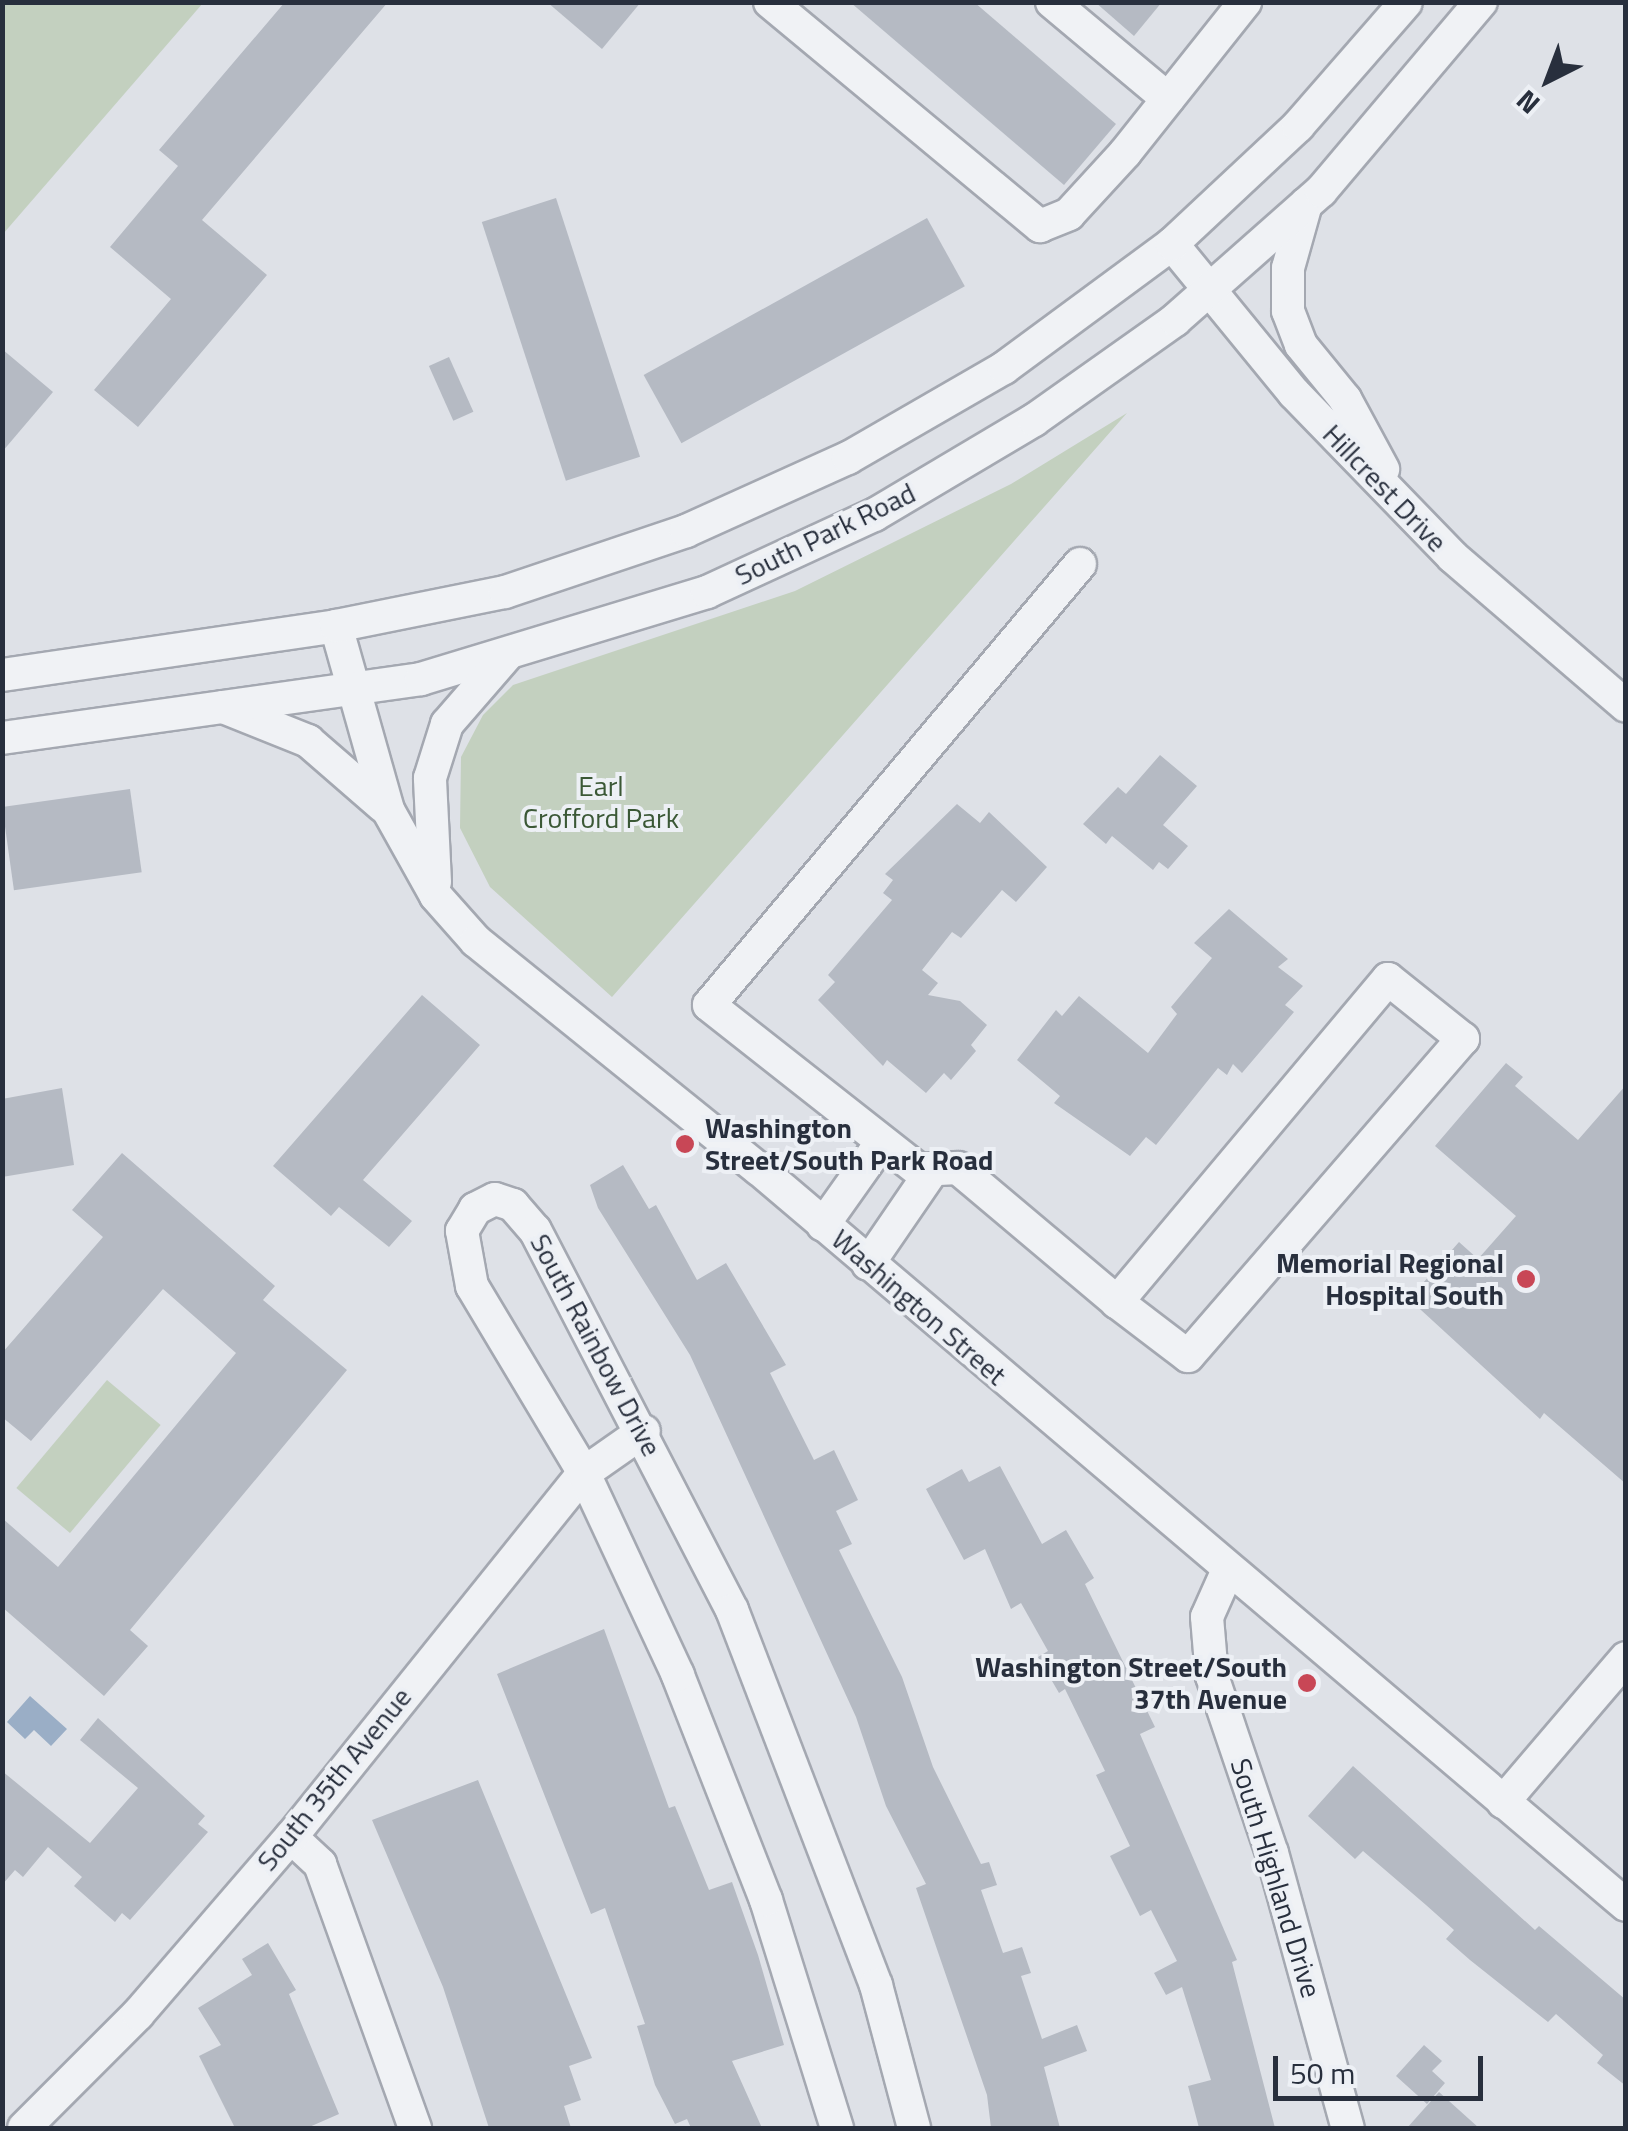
<!DOCTYPE html>
<html>
<head>
<meta charset="utf-8">
<style>
	body { margin:0 }
	#map { position:relative; width:1628px; height:2131px; overflow:hidden; background:#dee1e7; font-family:"Titillium Web",sans-serif }
	div>[style] { position:absolute }
	[style*='--x'] { left:calc(var(--x)*1px); top:calc(var(--y)*1px); width:calc(var(--w)*1px); rotate:calc(var(--a)*1deg) }
	.green>* { inset:0; background:#c3d0bf; transform-origin:0 0 }
	.water>* { inset:0; background:#9aaec6 }
	.building>* { inset:0; background:#b5bac3; transform-origin:0 0 }
	.roads { filter:drop-shadow(2px 0 #a4a8b1) drop-shadow(-2px 0 #a4a8b1) drop-shadow(0 2px #a4a8b1) drop-shadow(0 -2px #a4a8b1) }
	.minor>* { height:32px; margin:-16px; padding:0 16px; transform-origin:16px; border-radius:16px; background:#f0f2f5 }
	.dots>* { width:28px; height:28px; translate:-50% -50%; box-sizing:border-box; border:5px solid #edf0f5; border-radius:50% }
	span { translate:-50% -50%; white-space:nowrap; text-align:center; line-height:1.15; -webkit-text-stroke:8px #edf0f5; paint-order:stroke }
	.street-label { font-size:28px; color:#282f3d }
	.park-label { font-size:28px; color:#3b5836 }
	.poi-label { font-size:28px; color:#282f3d; font-weight:700 }
	.left { translate:0 -50%; text-align:left }
	.right { translate:-100% -50%; text-align:right }
	.frame { position:absolute; inset:0; border:5px solid #282f3d; pointer-events:none }
	.north { position:absolute; left:1498px; top:30px; width:100px; height:100px; -webkit-text-stroke:8px #edf0f5; paint-order:stroke; rotate:222deg; font-size:28px; font-weight:700; line-height:40px; text-align:center; color:#282f3d }
	.north::after { content:''; display:block; margin:auto; width:35px; height:45px; background:#282f3d; clip-path:polygon(50% 0,100% 100%,50% 72%,0 100%) }
	.scale { position:absolute; left:1273px; top:2056px; width:210px; height:45px; box-sizing:border-box; border:5px solid #282f3d; border-top:0; padding-left:12px; font-size:30px; line-height:35px; white-space:nowrap; color:#282f3d; -webkit-text-stroke:8px #edf0f5; paint-order:stroke }
</style>
</head>
<body>
<div id="map">
	<div class="green">
		<div style="clip-path:polygon(3px 2px,203px 3px,3px 234px,2px 3px)"></div>
		<div style="clip-path:polygon(1127px 413px,612px 997px,490px 887px,460px 828px,461px 757px,483px 715px,513px 685px,795px 591px,1011px 484px)"></div>
		<div style="left:107px;top:1380px;width:70px;height:141px;rotate:40deg"></div>
	</div>
	<div class="water">
		<div style="clip-path:polygon(30px 1696px,67px 1729px,51px 1746px,34px 1730px,25px 1739px,7px 1722px)"></div>
	</div>
	<div class="building">
		<div style="clip-path:polygon(285px 2px,388px 2px,202px 220px,267px 275px,138px 427px,94px 390px,171px 299px,110px 247px,178px 166px,159px 150px)"></div>
		<div style="clip-path:polygon(547px 2px,641px 2px,602px 49px)"></div>
		<div style="clip-path:polygon(850px 2px,974px 2px,1116px 124px,1064px 185px)"></div>
		<div style="clip-path:polygon(1095px 2px,1162px 2px,1134px 36px)"></div>
		<div style="left:556px;top:198px;width:272px;height:78px;rotate:72deg"></div>
		<div style="left:927px;top:218px;width:78px;height:324px;rotate:61deg"></div>
		<div style="clip-path:polygon(2px 349px,53px 392px,2px 452px)"></div>
		<div style="left:449px;top:357px;width:60px;height:22px;rotate:66deg"></div>
		<div style="clip-path:polygon(1160px 755px,1197px 786px,1163px 825px,1188px 846px,1168px 869px,1159px 862px,1153px 870px,1112px 836px,1106px 844px,1083px 824px,1118px 787px,1126px 794px)"></div>
		<div style="left:130px;top:789px;width:84px;height:129px;rotate:82deg"></div>
		<div style="clip-path:polygon(957px 804px,980px 823px,989px 812px,1047px 867px,1016px 902px,1002px 890px,961px 938px,952px 932px,922px 970px,938px 983px,928px 995px,960px 1001px,987px 1025px,971px 1045px,976px 1051px,951px 1080px,944px 1073px,926px 1093px,887px 1060px,883px 1066px,818px 1000px,835px 982px,828px 975px,892px 900px,883px 893px,893px 880px,885px 874px)"></div>
		<div style="clip-path:polygon(1229px 909px,1288px 959px,1278px 967px,1303px 986px,1285px 1005px,1294px 1012px,1242px 1073px,1233px 1064px,1227px 1075px,1218px 1068px,1156px 1145px,1146px 1137px,1130px 1156px,1054px 1103px,1060px 1096px,1017px 1060px,1056px 1010px,1062px 1016px,1079px 996px,1148px 1053px,1177px 1014px,1171px 1007px,1212px 958px,1194px 943px)"></div>
		<div style="clip-path:polygon(422px 995px,480px 1045px,363px 1180px,412px 1221px,389px 1247px,339px 1207px,331px 1216px,273px 1166px)"></div>
		<div style="clip-path:polygon(1506px 1063px,1523px 1077px,1515px 1086px,1578px 1140px,1626px 1085px,1626px 1484px,1544px 1413px,1540px 1419px,1409px 1299px,1459px 1242px,1478px 1259px,1516px 1216px,1435px 1146px)"></div>
		<div style="clip-path:polygon(62px 1088px,74px 1165px,2px 1177px,2px 1099px)"></div>
		<div style="clip-path:polygon(122px 1153px,275px 1286px,263px 1300px,347px 1370px,130px 1630px,148px 1646px,104px 1696px,2px 1607px,2px 1518px,58px 1567px,236px 1353px,163px 1289px,31px 1441px,2px 1417px,2px 1353px,103px 1237px,72px 1210px)"></div>
		<div style="clip-path:polygon(623px 1165px,649px 1209px,656px 1205px,697px 1280px,726px 1263px,786px 1365px,770px 1373px,814px 1460px,834px 1450px,858px 1500px,836px 1511px,852px 1544px,839px 1550px,902px 1677px,933px 1767px,981px 1864px,989px 1862px,997px 1885px,981px 1890px,1003px 1953px,1022px 1947px,1031px 1973px,1021px 1976px,1042px 2039px,1077px 2025px,1087px 2051px,1044px 2067px,1060px 2128px,991px 2128px,987px 2095px,916px 1888px,926px 1884px,886px 1806px,856px 1717px,690px 1355px,598px 1208px,590px 1185px)"></div>
		<div style="clip-path:polygon(1000px 1466px,1042px 1544px,1066px 1530px,1094px 1578px,1085px 1584px,1155px 1727px,1140px 1734px,1237px 1960px,1232px 1962px,1275px 2128px,1199px 2128px,1188px 2086px,1211px 2080px,1182px 1987px,1166px 1995px,1154px 1973px,1177px 1961px,1151px 1910px,1140px 1916px,1110px 1856px,1130px 1846px,1096px 1775px,1105px 1771px,1065px 1689px,1059px 1693px,1038px 1657px,1048px 1651px,1021px 1603px,1011px 1609px,985px 1549px,964px 1560px,926px 1489px,962px 1469px,969px 1482px)"></div>
		<div style="clip-path:polygon(604px 1629px,669px 1808px,675px 1806px,709px 1890px,732px 1882px,758px 1955px,784px 2045px,732px 2061px,762px 2128px,691px 2128px,687px 2119px,675px 2124px,655px 2085px,637px 2026px,645px 2024px,605px 1908px,591px 1914px,497px 1674px)"></div>
		<div style="clip-path:polygon(98px 1718px,205px 1816px,198px 1824px,208px 1832px,130px 1920px,122px 1913px,115px 1922px,74px 1886px,82px 1877px,48px 1847px,23px 1877px,15px 1870px,2px 1885px,2px 1771px,90px 1843px,138px 1788px,80px 1740px)"></div>
		<div style="clip-path:polygon(1353px 1766px,1535px 1930px,1539px 1926px,1626px 2000px,1626px 2086px,1597px 2063px,1603px 2055px,1556px 2014px,1548px 2022px,1470px 1960px,1446px 1939px,1454px 1930px,1426px 1905px,1363px 1851px,1355px 1859px,1308px 1816px)"></div>
		<div style="clip-path:polygon(478px 1780px,592px 2058px,569px 2066px,581px 2100px,564px 2106px,571px 2128px,489px 2128px,443px 1987px,372px 1820px)"></div>
		<div style="clip-path:polygon(268px 1943px,296px 1990px,289px 1994px,339px 2114px,307px 2128px,235px 2128px,199px 2056px,221px 2045px,198px 2008px,252px 1975px,242px 1959px)"></div>
		<div style="clip-path:polygon(1424px 2045px,1442px 2061px,1432px 2071px,1445px 2083px,1427px 2104px,1396px 2076px)"></div>
		<div style="clip-path:polygon(1439px 2092px,1479px 2128px,1407px 2128px)"></div>
	</div>
	<div class="roads">
		<div class="minor">
			<div style="--x:770;--y:2;--w:351;--a:39.7"></div>
			<div style="--x:1040;--y:226;--w:31;--a:-22"></div>
			<div style="--x:1069;--y:214;--w:83;--a:-47.4"></div>
			<div style="--x:1125;--y:153;--w:193;--a:-51.5"></div>
			<div style="--x:1052;--y:2;--w:151;--a:39.9"></div>
			<div style="--x:1306;--y:204;--w:66;--a:105.7"></div>
			<div style="--x:1288;--y:268;--w:43;--a:90"></div>
			<div style="--x:1288;--y:311;--w:36;--a:69"></div>
			<div style="--x:1301;--y:345;--w:70;--a:50.8"></div>
			<div style="--x:1345;--y:399;--w:80;--a:61.5"></div>
			<div style="--x:1172;--y:244;--w:193;--a:50.7"></div>
			<div style="--x:1294;--y:393;--w:228;--a:45.9"></div>
			<div style="--x:1453;--y:557;--w:228;--a:40.7"></div>
			<div style="--x:1080;--y:564;--w:576;--a:130.07"></div>
			<div style="--x:709;--y:1005;--w:267;--a:38.2"></div>
			<div style="--x:919;--y:1170;--w:39;--a:-3"></div>
			<div style="--x:958;--y:1168;--w:208;--a:40.1"></div>
			<div style="--x:1117;--y:1302;--w:89;--a:37.3"></div>
			<div style="--x:1188;--y:1356;--w:420;--a:-49.1"></div>
			<div style="--x:1463;--y:1039;--w:96;--a:-141.3"></div>
			<div style="--x:1388;--y:979;--w:422;--a:130"></div>
			<div style="--x:336;--y:626;--w:191;--a:74.2"></div>
			<div style="--x:388;--y:810;--w:98;--a:60.8"></div>
			<div style="--x:436;--y:896;--w:60;--a:48.4"></div>
			<div style="--x:476;--y:941;--w:363;--a:38.9"></div>
			<div style="--x:759;--y:1169;--w:1137;--a:40.33"></div>
			<div style="--x:2;--y:675;--w:338;--a:-8.3"></div>
			<div style="--x:336;--y:626;--w:172;--a:-11.4"></div>
			<div style="--x:505;--y:592;--w:191;--a:-18.6"></div>
			<div style="--x:686;--y:531;--w:178;--a:-24.3"></div>
			<div style="--x:848;--y:458;--w:180;--a:-30"></div>
			<div style="--x:1004;--y:368;--w:209;--a:-36.4"></div>
			<div style="--x:1172;--y:244;--w:173;--a:-43.1"></div>
			<div style="--x:1298;--y:126;--w:164;--a:-48.9"></div>
			<div style="--x:223;--y:707;--w:92;--a:21.8"></div>
			<div style="--x:308;--y:741;--w:99;--a:40.9"></div>
			<div style="--x:2;--y:738;--w:423;--a:-8"></div>
			<div style="--x:421;--y:679;--w:299;--a:-16.9"></div>
			<div style="--x:707;--y:592;--w:184;--a:-24.8"></div>
			<div style="--x:874;--y:515;--w:186;--a:-30.7"></div>
			<div style="--x:1034;--y:420;--w:173;--a:-35.3"></div>
			<div style="--x:1175;--y:320;--w:195;--a:-41.5"></div>
			<div style="--x:1321;--y:191;--w:248;--a:-49.8"></div>
			<div style="--x:435;--y:882;--w:104;--a:-92.8"></div>
			<div style="--x:430;--y:778;--w:57;--a:-72.5"></div>
			<div style="--x:447;--y:724;--w:90;--a:-49.1"></div>
			<div style="--x:823;--y:1225;--w:100;--a:-54.7"></div>
			<div style="--x:868;--y:1264;--w:115;--a:-55.6"></div>
			<div style="--x:1227;--y:1572;--w:49;--a:114"></div>
			<div style="--x:1207;--y:1617;--w:59;--a:85.2"></div>
			<div style="--x:1212;--y:1676;--w:187;--a:71.3"></div>
			<div style="--x:1272;--y:1853;--w:285;--a:74.6"></div>
			<div style="--x:1503;--y:1802;--w:189;--a:-49.5"></div>
			<div style="--x:291;--y:1837;--w:40;--a:43"></div>
			<div style="--x:320;--y:1864;--w:281;--a:70.2"></div>
			<div style="--x:24;--y:2128;--w:161;--a:-45"></div>
			<div style="--x:138;--y:2014;--w:234;--a:-49.2"></div>
			<div style="--x:291;--y:1837;--w:467;--a:-51.2"></div>
			<div style="--x:584;--y:1473;--w:73;--a:-35"></div>
			<div style="--x:837;--y:2128;--w:239;--a:-107.3"></div>
			<div style="--x:766;--y:1900;--w:242;--a:-111.4"></div>
			<div style="--x:678;--y:1675;--w:223;--a:-115"></div>
			<div style="--x:584;--y:1473;--w:218;--a:-120.9"></div>
			<div style="--x:472;--y:1286;--w:56;--a:-100.3"></div>
			<div style="--x:462;--y:1231;--w:26;--a:-59"></div>
			<div style="--x:475;--y:1209;--w:22;--a:-27"></div>
			<div style="--x:495;--y:1199;--w:19;--a:18"></div>
			<div style="--x:513;--y:1205;--w:33;--a:49"></div>
			<div style="--x:535;--y:1230;--w:428;--a:62.6"></div>
			<div style="--x:732;--y:1610;--w:402;--a:69"></div>
			<div style="--x:876;--y:1985;--w:148;--a:75.1"></div>
		</div>
	</div>
	<div class="dots">
		<div style="left:685px;top:1144px;background:#c84756"></div>
		<div style="left:1526px;top:1279px;background:#c84756"></div>
		<div style="left:1307px;top:1683px;background:#c84756"></div>
	</div>
	<div class="street-label">
		<span style="left:1385px;top:488px;rotate:46deg">Hillcrest Drive</span>
		<span style="left:825px;top:534px;rotate:-26deg">South Park Road</span>
		<span style="left:919px;top:1307px;rotate:41deg">Washington Street</span>
		<span style="left:596px;top:1345px;rotate:62deg">South Rainbow Drive</span>
		<span style="left:334px;top:1779px;rotate:-51deg">South 35th Avenue</span>
		<span style="left:1276px;top:1878px;rotate:73deg">South Highland Drive</span>
	</div>
	<div class="park-label">
		<span style="left:601px;top:802px">Earl<br>Crofford Park</span>
	</div>
	<div class="poi-label">
		<span class="left" style="left:705px;top:1144px">Washington<br>Street/South Park Road</span>
		<span class="right" style="left:1504px;top:1279px">Memorial Regional<br>Hospital South</span>
		<span class="right" style="left:1287px;top:1683px">Washington Street/South<br>37th Avenue</span>
	</div>
	<div class="frame"></div>
	<div class="north">N</div>
	<div class="scale">50 m</div>
</div>
</body>
</html>
